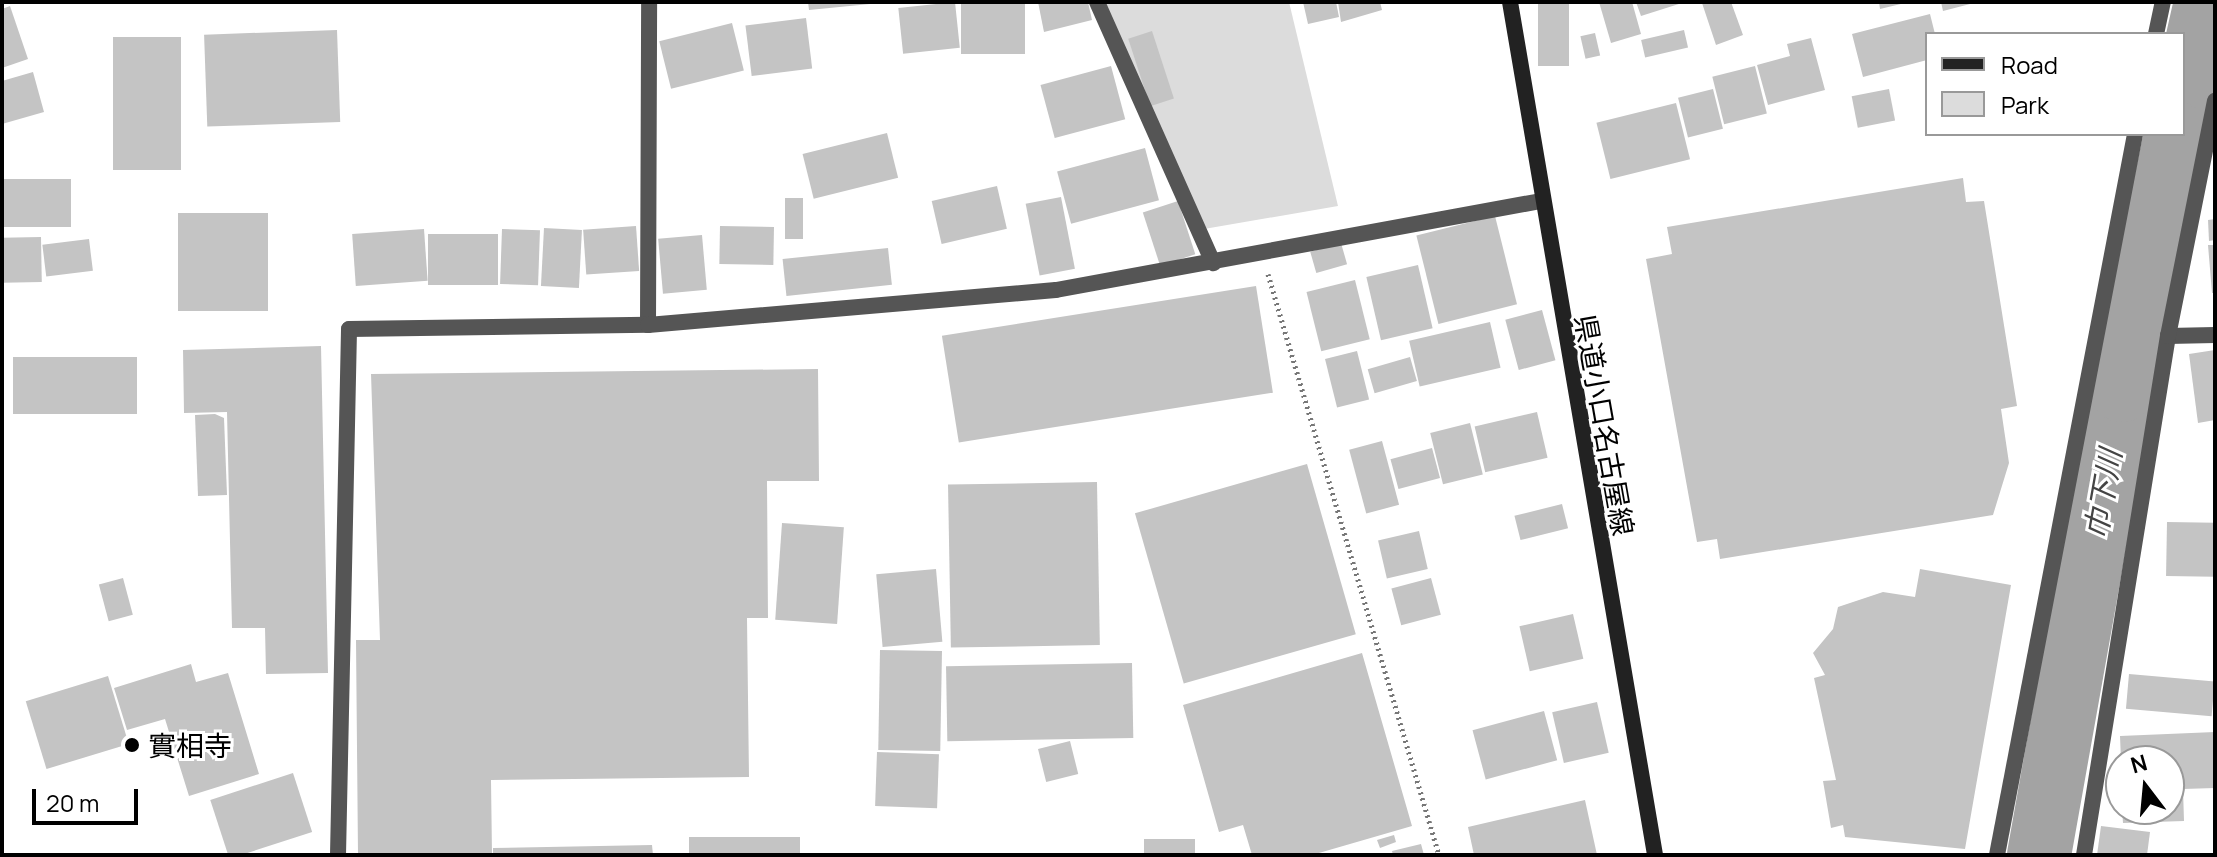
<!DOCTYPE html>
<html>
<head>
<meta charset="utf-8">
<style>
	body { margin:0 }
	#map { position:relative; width:2217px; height:857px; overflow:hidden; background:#fff; font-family:Manrope,"Noto Sans JP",sans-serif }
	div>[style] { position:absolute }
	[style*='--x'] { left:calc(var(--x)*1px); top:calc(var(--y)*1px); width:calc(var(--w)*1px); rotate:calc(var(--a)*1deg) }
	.green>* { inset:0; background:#dcdcdc }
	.river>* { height:64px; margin:-32px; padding:0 32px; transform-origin:32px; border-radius:32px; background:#a3a3a3 }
	.building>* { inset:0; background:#c4c4c4; transform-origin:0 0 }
	.path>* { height:5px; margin-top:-2.5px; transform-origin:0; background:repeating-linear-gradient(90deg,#777 0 2px,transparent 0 6px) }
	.street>* { height:16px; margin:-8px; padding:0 8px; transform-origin:8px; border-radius:8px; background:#555 }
	.secondary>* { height:16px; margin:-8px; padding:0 8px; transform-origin:8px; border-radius:8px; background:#222 }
	.dots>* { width:22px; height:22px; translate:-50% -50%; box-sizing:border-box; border:4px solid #fff; border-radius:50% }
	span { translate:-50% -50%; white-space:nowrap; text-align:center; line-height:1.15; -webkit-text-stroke:6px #fff; paint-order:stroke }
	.street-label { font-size:28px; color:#000 }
	.poi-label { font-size:28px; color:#000 }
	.left { translate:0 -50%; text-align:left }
	.water-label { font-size:30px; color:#444; font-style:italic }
	.frame { position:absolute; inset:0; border:4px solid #000; pointer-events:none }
	.legend { position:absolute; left:1925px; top:32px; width:260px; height:104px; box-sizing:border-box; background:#fff; border:2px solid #999; margin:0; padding:10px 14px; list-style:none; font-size:24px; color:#000 }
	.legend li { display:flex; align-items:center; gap:16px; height:40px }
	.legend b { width:40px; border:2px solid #999 }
	.north { position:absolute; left:2105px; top:745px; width:80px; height:80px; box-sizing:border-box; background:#fff; border:2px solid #999; border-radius:50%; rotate:344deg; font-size:22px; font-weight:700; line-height:32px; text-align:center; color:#000 }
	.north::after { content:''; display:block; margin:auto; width:28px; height:36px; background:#000; clip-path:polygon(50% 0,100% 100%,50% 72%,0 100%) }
	.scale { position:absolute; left:32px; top:789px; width:106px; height:36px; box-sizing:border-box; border:4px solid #000; border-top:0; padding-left:10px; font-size:24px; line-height:28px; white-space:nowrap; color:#000; -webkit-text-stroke:6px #fff; paint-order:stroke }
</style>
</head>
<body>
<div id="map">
	<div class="green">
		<div style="clip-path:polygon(1104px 2px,1289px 2px,1338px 206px,1204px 229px)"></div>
	</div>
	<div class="river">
		<div style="--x:2183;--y:104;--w:105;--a:-77.3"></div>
		<div style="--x:2039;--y:855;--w:472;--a:-79.9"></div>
		<div style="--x:2122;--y:390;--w:262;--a:-78.1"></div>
	</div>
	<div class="building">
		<div style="clip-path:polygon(808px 2px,870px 2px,870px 4px,809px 10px)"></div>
		<div style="left:955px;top:2px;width:46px;height:57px;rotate:84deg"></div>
		<div style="left:961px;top:2px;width:64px;height:52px"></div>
		<div style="clip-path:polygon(1038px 2px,1088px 2px,1092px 20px,1044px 32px)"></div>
		<div style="clip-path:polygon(1303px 2px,1336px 2px,1339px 17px,1308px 24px)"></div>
		<div style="clip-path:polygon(1338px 2px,1380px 2px,1382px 10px,1341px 22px)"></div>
		<div style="left:1538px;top:2px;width:31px;height:64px"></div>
		<div style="clip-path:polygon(1599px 2px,1632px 2px,1641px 34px,1611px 43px)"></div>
		<div style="clip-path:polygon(1636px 2px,1682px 2px,1682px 3px,1641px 16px)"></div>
		<div style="clip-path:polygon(1731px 2px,1743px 35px,1716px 45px,1702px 3px)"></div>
		<div style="clip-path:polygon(1879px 2px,1905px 2px,1905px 3px,1880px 9px)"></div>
		<div style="clip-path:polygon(1941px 2px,1974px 2px,1974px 3px,1943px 11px)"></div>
		<div style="clip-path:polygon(10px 6px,28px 59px,2px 68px,2px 9px)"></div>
		<div style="clip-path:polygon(1930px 14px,1935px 34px,1927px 34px,1927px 60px,1863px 77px,1852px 34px)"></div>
		<div style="left:806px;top:18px;width:51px;height:61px;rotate:83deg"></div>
		<div style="left:732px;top:23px;width:49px;height:75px;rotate:76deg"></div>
		<div style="left:337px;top:30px;width:92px;height:133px;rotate:88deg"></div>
		<div style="left:1684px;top:30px;width:18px;height:44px;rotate:77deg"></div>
		<div style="left:1152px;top:31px;width:71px;height:25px;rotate:72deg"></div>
		<div style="left:1595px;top:33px;width:23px;height:15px;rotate:77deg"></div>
		<div style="left:113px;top:37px;width:68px;height:133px"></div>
		<div style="clip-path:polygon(1811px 38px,1825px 90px,1768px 105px,1757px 65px,1790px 56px,1787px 44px)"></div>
		<div style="left:1111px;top:66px;width:55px;height:73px;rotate:75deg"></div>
		<div style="left:1755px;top:66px;width:49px;height:44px;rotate:76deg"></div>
		<div style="clip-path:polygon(33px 72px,44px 112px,2px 124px,2px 81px)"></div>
		<div style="left:1713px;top:89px;width:41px;height:36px;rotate:76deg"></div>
		<div style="left:1889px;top:89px;width:32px;height:38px;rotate:79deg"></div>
		<div style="left:1676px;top:103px;width:58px;height:82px;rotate:76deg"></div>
		<div style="left:887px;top:133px;width:46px;height:87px;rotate:76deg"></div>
		<div style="left:1145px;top:148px;width:54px;height:91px;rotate:75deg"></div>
		<div style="clip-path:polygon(1963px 178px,1966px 202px,1984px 201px,2017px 406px,2001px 409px,2009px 463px,1993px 515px,1720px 559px,1717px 539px,1697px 542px,1646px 259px,1672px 254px,1667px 227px)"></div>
		<div style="left:2px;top:179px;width:69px;height:48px"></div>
		<div style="left:997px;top:186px;width:44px;height:67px;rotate:77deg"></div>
		<div style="left:1061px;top:197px;width:73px;height:36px;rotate:79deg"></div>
		<div style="left:785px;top:198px;width:18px;height:41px"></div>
		<div style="left:1178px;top:201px;width:56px;height:37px;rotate:72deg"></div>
		<div style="left:268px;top:213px;width:98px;height:90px;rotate:90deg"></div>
		<div style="left:1495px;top:216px;width:91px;height:81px;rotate:76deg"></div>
		<div style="clip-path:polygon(2215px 219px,2215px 240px,2209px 241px,2208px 220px)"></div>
		<div style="left:636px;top:226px;width:45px;height:53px;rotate:86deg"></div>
		<div style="left:720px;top:226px;width:54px;height:38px;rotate:1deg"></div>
		<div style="left:544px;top:228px;width:38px;height:58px;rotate:3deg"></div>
		<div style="left:424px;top:229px;width:52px;height:72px;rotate:86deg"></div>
		<div style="left:502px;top:229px;width:38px;height:55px;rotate:2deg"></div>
		<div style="left:428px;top:234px;width:70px;height:51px"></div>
		<div style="left:702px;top:235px;width:55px;height:44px;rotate:85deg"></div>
		<div style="left:41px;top:237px;width:45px;height:39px;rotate:89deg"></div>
		<div style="left:89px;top:239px;width:32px;height:47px;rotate:83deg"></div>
		<div style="left:1341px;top:243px;width:22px;height:32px;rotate:74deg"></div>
		<div style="clip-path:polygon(2208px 245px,2215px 245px,2215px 293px,2212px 293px)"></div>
		<div style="left:888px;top:248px;width:37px;height:106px;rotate:84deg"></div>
		<div style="left:1418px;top:265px;width:65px;height:53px;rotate:77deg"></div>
		<div style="left:1355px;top:280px;width:61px;height:50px;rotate:76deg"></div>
		<div style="left:1256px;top:286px;width:108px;height:318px;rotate:81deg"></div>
		<div style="left:1542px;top:310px;width:52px;height:38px;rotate:75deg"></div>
		<div style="left:1490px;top:322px;width:47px;height:83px;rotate:77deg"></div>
		<div style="clip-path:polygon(321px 346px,328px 673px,266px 674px,265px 628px,232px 628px,227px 412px,184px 413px,183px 350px)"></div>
		<div style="clip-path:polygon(2215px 350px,2215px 420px,2198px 423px,2189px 354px)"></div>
		<div style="left:1357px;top:351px;width:50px;height:33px;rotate:76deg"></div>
		<div style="left:13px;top:357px;width:124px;height:57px"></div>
		<div style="left:1410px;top:357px;width:25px;height:44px;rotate:74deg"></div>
		<div style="clip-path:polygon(818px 369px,819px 481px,767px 481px,768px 618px,747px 618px,749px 777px,491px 780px,492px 855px,358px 855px,356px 640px,380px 640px,371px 374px)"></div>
		<div style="left:1537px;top:412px;width:47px;height:64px;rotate:77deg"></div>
		<div style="clip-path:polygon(215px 414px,224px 418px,227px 495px,198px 496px,195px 415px)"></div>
		<div style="left:1470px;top:423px;width:53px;height:41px;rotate:76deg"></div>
		<div style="left:1382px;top:441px;width:66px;height:34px;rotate:75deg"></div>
		<div style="left:1432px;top:448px;width:31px;height:43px;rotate:75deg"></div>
		<div style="left:1307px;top:464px;width:177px;height:179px;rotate:74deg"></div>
		<div style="left:1097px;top:482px;width:163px;height:149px;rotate:89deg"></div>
		<div style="left:1562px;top:504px;width:25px;height:49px;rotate:76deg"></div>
		<div style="left:2167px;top:522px;width:48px;height:54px;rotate:1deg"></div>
		<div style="left:782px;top:523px;width:62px;height:97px;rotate:4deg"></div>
		<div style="left:1419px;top:531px;width:39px;height:42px;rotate:77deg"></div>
		<div style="left:936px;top:569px;width:73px;height:60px;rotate:85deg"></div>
		<div style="clip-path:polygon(1920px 569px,2011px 585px,1965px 849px,1845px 837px,1843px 825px,1831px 828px,1823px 781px,1836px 780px,1814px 678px,1825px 675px,1813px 653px,1833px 629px,1838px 607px,1883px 592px,1915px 597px)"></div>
		<div style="left:123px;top:578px;width:38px;height:25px;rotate:75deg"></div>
		<div style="left:1431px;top:578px;width:38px;height:41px;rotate:75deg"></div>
		<div style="left:1573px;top:614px;width:46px;height:55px;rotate:77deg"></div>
		<div style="left:880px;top:650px;width:62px;height:100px;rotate:1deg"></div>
		<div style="clip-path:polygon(1362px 653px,1412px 826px,1312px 855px,1252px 855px,1243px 825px,1219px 832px,1183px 705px)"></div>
		<div style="left:1132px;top:663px;width:75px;height:186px;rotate:89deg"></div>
		<div style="clip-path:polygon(191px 664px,196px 682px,228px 673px,259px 774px,189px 796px,165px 719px,127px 730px,114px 688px)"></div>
		<div style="left:2129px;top:674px;width:86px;height:35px;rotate:5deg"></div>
		<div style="left:108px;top:676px;width:71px;height:86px;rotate:73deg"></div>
		<div style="left:1597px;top:702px;width:52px;height:46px;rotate:77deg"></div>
		<div style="left:1544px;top:711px;width:51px;height:74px;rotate:75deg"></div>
		<div style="clip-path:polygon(2215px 732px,2215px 788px,2183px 789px,2184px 821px,2123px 823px,2122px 809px,2169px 809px,2169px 761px,2121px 761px,2120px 736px)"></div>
		<div style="left:1070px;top:741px;width:34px;height:33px;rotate:76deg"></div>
		<div style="left:877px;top:752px;width:62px;height:54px;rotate:2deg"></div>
		<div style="left:293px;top:773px;width:62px;height:87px;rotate:72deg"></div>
		<div style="clip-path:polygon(1585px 800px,1597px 855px,1474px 855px,1468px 827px)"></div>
		<div style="clip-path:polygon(2101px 826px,2150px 832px,2147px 855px,2097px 855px)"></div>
		<div style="clip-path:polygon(1394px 835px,1396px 842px,1380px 848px,1377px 840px)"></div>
		<div style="left:689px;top:837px;width:111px;height:18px"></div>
		<div style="left:1144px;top:839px;width:51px;height:16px"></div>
		<div style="clip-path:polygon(1421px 844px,1424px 855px,1393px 855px,1392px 851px)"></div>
		<div style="clip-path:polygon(652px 845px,653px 855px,493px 855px,493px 848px)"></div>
	</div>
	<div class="path">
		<div style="--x:1268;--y:274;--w:606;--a:73.6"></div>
	</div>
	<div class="street">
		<div style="--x:1097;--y:2;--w:286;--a:66"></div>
		<div style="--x:2156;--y:34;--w:33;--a:-78"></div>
		<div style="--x:648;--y:325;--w:323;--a:-89.8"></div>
		<div style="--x:2168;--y:336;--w:47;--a:-1.2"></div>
		<div style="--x:338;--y:855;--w:526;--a:-88.8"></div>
		<div style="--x:349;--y:329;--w:299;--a:-0.8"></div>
		<div style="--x:648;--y:325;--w:409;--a:-4.9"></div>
		<div style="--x:1056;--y:290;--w:493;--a:-10.4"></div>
		<div style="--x:1997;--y:855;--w:734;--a:-79.16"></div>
		<div style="--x:2084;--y:855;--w:526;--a:-80.81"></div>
		<div style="--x:2168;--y:336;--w:240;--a:-78.7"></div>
	</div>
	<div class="secondary">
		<div style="--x:1510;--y:2;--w:865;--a:80.35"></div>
	</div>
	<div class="dots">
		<div style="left:132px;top:745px;background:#000"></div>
	</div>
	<div class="street-label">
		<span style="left:1605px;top:425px;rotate:80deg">県道小口名古屋線</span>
	</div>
	<div class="poi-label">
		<span class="left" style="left:148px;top:745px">實相寺</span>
	</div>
	<div class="water-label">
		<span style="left:2103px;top:494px;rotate:-80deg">巾下川</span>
	</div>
	<div class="frame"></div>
	<ul class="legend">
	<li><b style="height:10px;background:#222"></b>Road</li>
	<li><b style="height:22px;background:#dcdcdc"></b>Park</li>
	</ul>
	<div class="north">N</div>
	<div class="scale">20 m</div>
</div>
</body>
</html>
